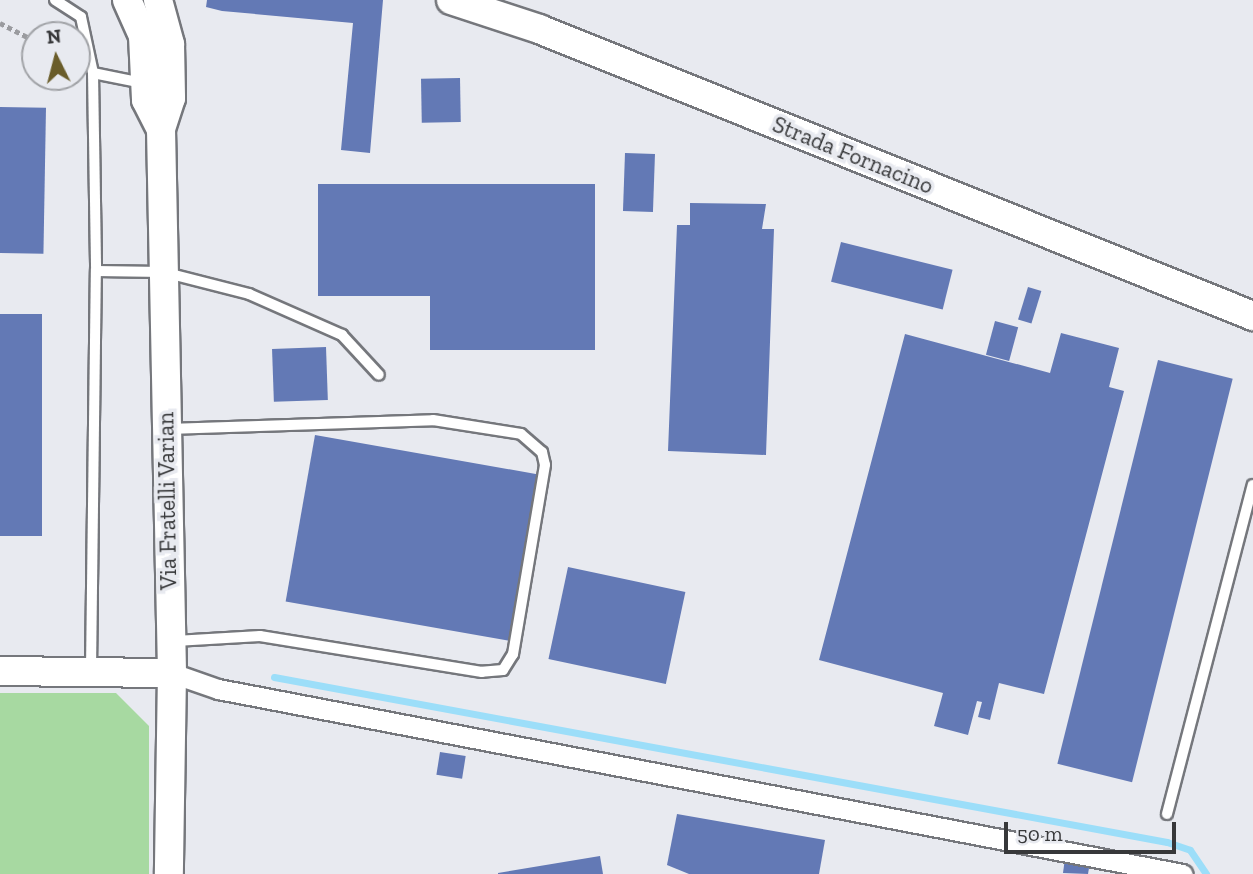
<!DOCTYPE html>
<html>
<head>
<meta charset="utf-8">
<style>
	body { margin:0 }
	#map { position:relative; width:1253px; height:874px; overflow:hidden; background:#e8eaf0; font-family:"Zilla Slab",serif }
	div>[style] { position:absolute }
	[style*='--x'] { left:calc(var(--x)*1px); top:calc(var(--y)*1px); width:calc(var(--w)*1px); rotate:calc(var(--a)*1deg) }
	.green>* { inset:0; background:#a7d9a1 }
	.stream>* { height:7px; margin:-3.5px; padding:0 3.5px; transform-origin:3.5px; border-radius:3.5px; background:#9cdef9 }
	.building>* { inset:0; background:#6379b5; transform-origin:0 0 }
	.path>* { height:4.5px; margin-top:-2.25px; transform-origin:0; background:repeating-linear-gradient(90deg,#9a9b9f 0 5px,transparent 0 8.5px) }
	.roads { filter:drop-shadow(2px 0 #75777c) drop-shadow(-2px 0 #75777c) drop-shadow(0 2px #75777c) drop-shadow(0 -2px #75777c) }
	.lane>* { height:10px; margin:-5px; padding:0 5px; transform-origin:5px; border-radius:5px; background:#fff }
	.street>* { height:19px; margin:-9.5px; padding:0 9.5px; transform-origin:9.5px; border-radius:9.5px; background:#fff }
	.secondary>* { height:28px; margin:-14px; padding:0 14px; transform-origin:14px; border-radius:14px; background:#fff }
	span { translate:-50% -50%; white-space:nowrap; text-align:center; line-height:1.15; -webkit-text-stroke:7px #e8eaf0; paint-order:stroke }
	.street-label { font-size:23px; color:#37383a }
	.north { position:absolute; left:21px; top:21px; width:70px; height:70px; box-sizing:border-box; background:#e8eaf0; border:2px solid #a1a3a7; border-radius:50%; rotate:354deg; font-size:19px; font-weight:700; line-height:28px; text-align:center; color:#37383a }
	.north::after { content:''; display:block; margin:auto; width:24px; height:32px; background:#6a5d2a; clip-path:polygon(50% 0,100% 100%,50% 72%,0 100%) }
	.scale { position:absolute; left:1004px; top:822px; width:172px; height:32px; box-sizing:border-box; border:4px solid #37383a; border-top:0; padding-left:9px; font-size:21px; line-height:24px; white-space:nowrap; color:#37383a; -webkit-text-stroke:5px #e8eaf0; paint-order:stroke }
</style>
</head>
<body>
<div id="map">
	<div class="green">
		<div style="clip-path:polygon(0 693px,116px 693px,149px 726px,149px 874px,0 874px)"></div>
	</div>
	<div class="stream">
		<div style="--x:274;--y:677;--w:908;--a:10.47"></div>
		<div style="--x:1167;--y:842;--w:24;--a:19"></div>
		<div style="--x:1190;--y:850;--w:29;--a:56"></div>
	</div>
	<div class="building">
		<div style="clip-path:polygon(207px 0,383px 0,370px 153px,341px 150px,353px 23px,222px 11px,206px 7px)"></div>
		<div style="left:460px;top:78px;width:44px;height:39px;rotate:89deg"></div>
		<div style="left:0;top:107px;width:46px;height:146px;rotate:1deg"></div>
		<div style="left:625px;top:153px;width:30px;height:58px;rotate:2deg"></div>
		<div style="clip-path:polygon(318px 184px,595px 184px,595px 350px,430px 350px,430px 296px,318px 296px)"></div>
		<div style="clip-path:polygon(690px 203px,766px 204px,762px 229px,774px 229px,766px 455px,668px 451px,677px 225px,690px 225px)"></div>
		<div style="left:841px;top:242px;width:115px;height:41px;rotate:14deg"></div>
		<div style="left:1028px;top:287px;width:14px;height:34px;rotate:17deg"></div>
		<div style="left:0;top:314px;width:42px;height:222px"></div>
		<div style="left:995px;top:321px;width:24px;height:35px;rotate:15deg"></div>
		<div style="clip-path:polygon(1061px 333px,1119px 348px,1109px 387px,1124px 391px,1044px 694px,999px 683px,990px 720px,978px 717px,982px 702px,977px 701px,968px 735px,934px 726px,943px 693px,819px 660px,905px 334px,1050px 373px)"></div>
		<div style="left:326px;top:347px;width:53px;height:54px;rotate:88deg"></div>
		<div style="left:1158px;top:360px;width:77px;height:416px;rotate:14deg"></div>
		<div style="left:315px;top:435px;width:227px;height:169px;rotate:10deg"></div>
		<div style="left:568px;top:567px;width:120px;height:94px;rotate:12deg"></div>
		<div style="left:440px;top:752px;width:26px;height:23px;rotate:9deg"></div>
		<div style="clip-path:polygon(677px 814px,825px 840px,819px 874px,689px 874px,667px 865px)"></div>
		<div style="clip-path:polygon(600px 856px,603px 874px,498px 874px,498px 873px)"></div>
		<div style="clip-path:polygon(1065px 858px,1090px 862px,1088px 874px,1063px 873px)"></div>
	</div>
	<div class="path">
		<div style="--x:0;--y:23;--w:39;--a:27"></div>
	</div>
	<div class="roads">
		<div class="lane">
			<div style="--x:55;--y:0;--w:31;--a:33"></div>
			<div style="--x:81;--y:17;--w:57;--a:77.9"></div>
			<div style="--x:93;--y:73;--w:50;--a:11.5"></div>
			<div style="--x:93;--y:73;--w:198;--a:89.1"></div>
			<div style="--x:96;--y:271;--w:67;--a:0.9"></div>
			<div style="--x:163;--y:272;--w:89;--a:14.3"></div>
			<div style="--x:249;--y:294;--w:102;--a:23.8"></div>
			<div style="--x:342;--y:335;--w:54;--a:47.2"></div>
			<div style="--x:168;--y:429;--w:265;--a:-1.9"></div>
			<div style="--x:433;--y:420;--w:89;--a:9"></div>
			<div style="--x:521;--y:434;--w:28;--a:41"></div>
			<div style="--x:542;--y:452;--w:13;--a:77"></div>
			<div style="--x:545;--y:465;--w:192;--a:99.6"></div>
			<div style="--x:513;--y:654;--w:19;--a:122"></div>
			<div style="--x:503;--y:670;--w:21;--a:175"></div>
			<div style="--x:482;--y:672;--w:225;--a:-170.8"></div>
			<div style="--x:260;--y:636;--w:85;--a:176.6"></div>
			<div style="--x:91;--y:669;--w:398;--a:-89.3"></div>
			<div style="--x:1167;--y:814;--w:340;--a:-75.4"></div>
		</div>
		<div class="street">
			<div style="--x:172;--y:673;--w:49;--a:19.2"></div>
			<div style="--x:218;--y:689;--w:982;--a:10.86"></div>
		</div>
		<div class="secondary">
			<div style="--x:127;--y:0;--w:39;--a:66"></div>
			<div style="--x:143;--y:36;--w:64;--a:87.3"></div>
			<div style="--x:146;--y:100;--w:33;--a:63"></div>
			<div style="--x:158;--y:0;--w:46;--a:74.7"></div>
			<div style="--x:170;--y:44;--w:54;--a:88.9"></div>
			<div style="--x:171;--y:98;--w:33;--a:108"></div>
			<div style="--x:161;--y:129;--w:544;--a:88.84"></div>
			<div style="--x:172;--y:673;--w:201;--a:90.9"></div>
			<div style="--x:451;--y:0;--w:93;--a:18.2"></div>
			<div style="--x:539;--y:29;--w:770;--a:21.9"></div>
			<div style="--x:0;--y:671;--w:172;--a:0.7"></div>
		</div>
	</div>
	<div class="street-label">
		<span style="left:853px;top:155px;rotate:22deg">Strada Fornacino</span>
		<span style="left:167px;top:501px;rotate:-91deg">Via Fratelli Varian</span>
	</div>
	<div class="north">N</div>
	<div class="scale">50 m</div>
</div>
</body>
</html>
